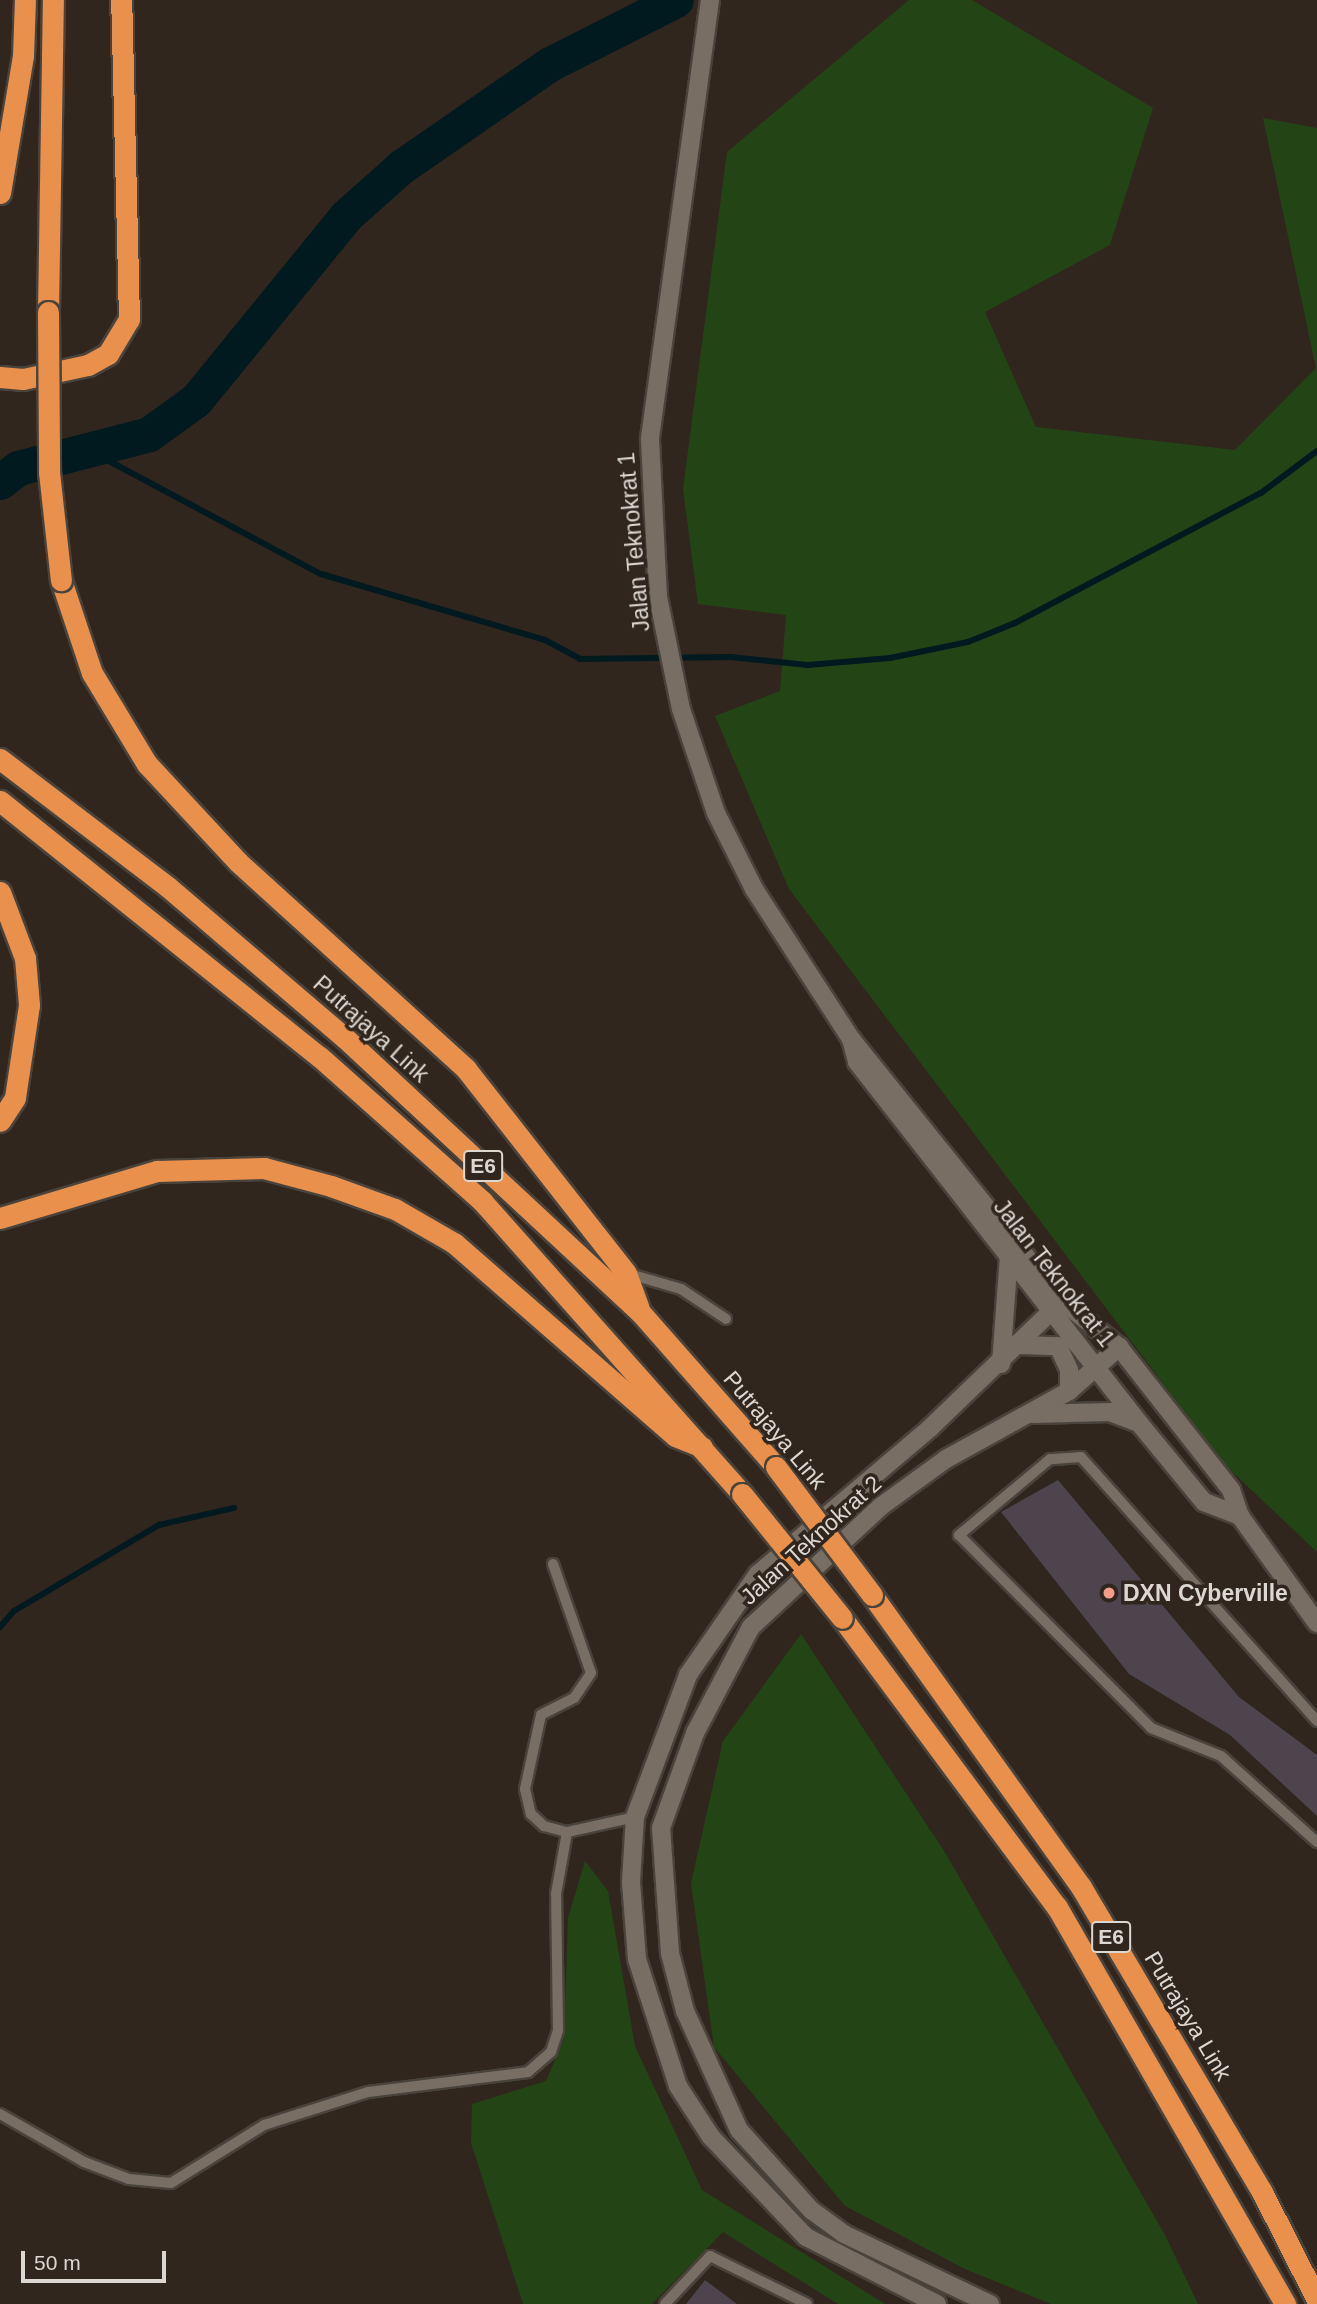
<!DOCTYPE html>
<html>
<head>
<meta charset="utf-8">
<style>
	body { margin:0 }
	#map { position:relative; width:1317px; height:2304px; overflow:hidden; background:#30261d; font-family:Arial,sans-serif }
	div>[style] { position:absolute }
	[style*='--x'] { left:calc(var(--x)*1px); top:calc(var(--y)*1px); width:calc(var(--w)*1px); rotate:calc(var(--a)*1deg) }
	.green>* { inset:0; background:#234516 }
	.stream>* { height:6px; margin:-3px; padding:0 3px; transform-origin:3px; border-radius:3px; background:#001a20 }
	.river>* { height:35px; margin:-17.5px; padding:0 17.5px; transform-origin:17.5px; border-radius:17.5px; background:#001a20 }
	.building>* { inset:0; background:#4e444e }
	.roads { filter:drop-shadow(2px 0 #4a433c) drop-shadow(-2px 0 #4a433c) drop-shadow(0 2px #4a433c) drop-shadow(0 -2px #4a433c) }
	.service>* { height:10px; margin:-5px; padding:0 5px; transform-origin:5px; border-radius:5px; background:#796e64 }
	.secondary>* { height:18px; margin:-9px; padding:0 9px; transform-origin:9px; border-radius:9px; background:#796e64 }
	.motorway>* { height:21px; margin:-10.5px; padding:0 10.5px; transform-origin:10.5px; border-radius:10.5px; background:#e8904c }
	.bridges { filter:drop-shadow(2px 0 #4a433c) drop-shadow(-2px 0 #4a433c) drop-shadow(0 2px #4a433c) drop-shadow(0 -2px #4a433c) }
	.motorway-bridge>* { height:21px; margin:-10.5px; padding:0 10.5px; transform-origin:10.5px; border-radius:10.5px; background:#e8904c }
	.dots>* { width:19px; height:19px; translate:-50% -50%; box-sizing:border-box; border:4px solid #30261d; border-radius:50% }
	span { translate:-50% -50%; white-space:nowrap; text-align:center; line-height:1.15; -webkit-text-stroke:7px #30261d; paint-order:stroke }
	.shield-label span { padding:2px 5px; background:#30261d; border:2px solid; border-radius:5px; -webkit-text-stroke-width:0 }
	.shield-label { font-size:21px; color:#ddd7d1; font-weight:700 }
	.street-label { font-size:23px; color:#ddd7d1 }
	.poi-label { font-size:23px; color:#ddd7d1; font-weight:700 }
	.left { translate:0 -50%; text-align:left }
	.scale { position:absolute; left:21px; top:2251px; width:145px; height:32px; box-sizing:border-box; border:4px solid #ddd7d1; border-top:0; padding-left:9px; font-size:21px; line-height:24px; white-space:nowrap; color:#ddd7d1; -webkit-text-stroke:5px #30261d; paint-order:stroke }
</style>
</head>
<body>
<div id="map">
	<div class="green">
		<div style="clip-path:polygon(909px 0,972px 0,1153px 108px,1110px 245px,985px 312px,1036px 427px,1235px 450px,1316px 368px,1263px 118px,1317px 128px,1317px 1552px,1224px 1464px,789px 889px,715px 716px,780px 691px,786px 615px,698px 604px,683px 489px,727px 152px)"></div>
		<div style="clip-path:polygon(801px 1634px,946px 1854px,1165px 2235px,1198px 2304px,1051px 2304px,965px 2269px,845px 2206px,714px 2047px,691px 1883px,723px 1741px)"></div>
		<div style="clip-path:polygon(585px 1861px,608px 1891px,635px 2046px,702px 2190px,885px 2304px,838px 2304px,723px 2232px,652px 2304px,523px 2304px,471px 2143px,472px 2104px,546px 2081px,564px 2039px,568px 1918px)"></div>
	</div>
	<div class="stream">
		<div style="--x:94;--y:453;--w:257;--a:28.1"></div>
		<div style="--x:321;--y:574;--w:234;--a:16.4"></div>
		<div style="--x:545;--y:640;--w:40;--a:28"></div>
		<div style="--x:580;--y:659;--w:150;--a:-0.8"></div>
		<div style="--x:730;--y:657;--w:78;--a:5.9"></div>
		<div style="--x:808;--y:665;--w:82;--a:-4.9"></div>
		<div style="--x:890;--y:658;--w:80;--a:-11.6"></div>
		<div style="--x:968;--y:642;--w:51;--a:-22"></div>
		<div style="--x:1015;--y:623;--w:278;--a:-27.9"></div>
		<div style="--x:1261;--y:493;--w:70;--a:-36.9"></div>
		<div style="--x:0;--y:1627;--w:21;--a:-49"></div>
		<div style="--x:14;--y:1611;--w:169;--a:-30.7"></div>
		<div style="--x:159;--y:1525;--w:77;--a:-12.8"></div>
	</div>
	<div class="river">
		<div style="--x:0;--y:482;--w:23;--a:-38"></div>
		<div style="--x:18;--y:468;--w:135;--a:-14.5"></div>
		<div style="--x:149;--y:434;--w:58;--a:-35.9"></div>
		<div style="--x:196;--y:400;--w:237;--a:-50.8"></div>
		<div style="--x:346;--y:216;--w:74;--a:-41.7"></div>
		<div style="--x:401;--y:167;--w:181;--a:-34.7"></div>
		<div style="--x:550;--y:64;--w:141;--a:-26.9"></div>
	</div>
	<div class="building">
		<div style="clip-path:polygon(1058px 1480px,1239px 1697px,1317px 1755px,1317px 1816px,1230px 1735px,1129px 1674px,1001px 1512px)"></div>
		<div style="clip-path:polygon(705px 2280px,737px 2304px,686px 2304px)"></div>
	</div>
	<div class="roads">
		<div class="service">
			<div style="--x:626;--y:1273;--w:57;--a:16.2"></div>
			<div style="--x:681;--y:1289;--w:54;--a:33.7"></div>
			<div style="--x:553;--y:1564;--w:115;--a:70.8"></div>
			<div style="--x:591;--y:1673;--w:30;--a:124"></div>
			<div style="--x:574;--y:1698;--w:37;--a:153"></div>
			<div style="--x:541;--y:1715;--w:76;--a:102.2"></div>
			<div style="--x:525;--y:1789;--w:26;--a:77"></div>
			<div style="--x:531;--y:1814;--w:18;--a:43"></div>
			<div style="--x:544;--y:1826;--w:24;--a:15"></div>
			<div style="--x:1317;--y:1721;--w:354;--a:-131.8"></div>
			<div style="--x:1081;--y:1457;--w:31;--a:176"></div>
			<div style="--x:1050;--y:1459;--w:119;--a:140.1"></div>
			<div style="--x:959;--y:1535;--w:272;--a:45.1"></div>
			<div style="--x:1151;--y:1728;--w:75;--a:21.8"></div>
			<div style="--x:1221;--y:1756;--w:129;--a:41.9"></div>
			<div style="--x:0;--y:2114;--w:97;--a:29.7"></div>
			<div style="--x:84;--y:2162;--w:48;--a:20.7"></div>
			<div style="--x:129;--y:2179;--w:42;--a:5.4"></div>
			<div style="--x:171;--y:2183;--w:110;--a:-31.9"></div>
			<div style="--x:264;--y:2125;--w:109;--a:-17.6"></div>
			<div style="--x:368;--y:2092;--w:161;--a:-7.1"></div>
			<div style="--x:528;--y:2072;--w:30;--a:-41"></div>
			<div style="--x:551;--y:2052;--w:23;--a:-72"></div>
			<div style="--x:558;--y:2030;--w:136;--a:-90.8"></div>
			<div style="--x:556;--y:1894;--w:63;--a:-79.9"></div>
			<div style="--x:567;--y:1832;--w:70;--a:-12.4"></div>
			<div style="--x:665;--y:2304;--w:66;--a:-46.8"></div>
			<div style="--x:710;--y:2256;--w:108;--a:26.3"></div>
		</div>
		<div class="secondary">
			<div style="--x:710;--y:0;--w:444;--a:97.8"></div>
			<div style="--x:650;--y:440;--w:157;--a:87.1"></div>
			<div style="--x:658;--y:597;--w:114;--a:78.4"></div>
			<div style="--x:681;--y:709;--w:110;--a:71.4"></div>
			<div style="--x:716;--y:813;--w:85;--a:63.4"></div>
			<div style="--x:754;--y:889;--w:179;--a:57.1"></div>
			<div style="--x:851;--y:1039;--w:336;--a:51.2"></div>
			<div style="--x:1062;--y:1301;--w:73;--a:38.9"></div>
			<div style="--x:1119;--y:1347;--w:182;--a:51.9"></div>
			<div style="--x:1231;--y:1490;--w:28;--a:71"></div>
			<div style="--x:1240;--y:1516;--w:132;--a:54.3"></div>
			<div style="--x:851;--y:1039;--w:24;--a:75"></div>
			<div style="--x:857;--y:1062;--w:458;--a:52"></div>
			<div style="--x:1139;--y:1423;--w:102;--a:50.6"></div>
			<div style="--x:1204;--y:1502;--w:39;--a:21"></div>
			<div style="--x:1020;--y:1345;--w:38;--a:2"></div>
			<div style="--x:1058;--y:1346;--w:26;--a:65"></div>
			<div style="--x:1069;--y:1370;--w:21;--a:90"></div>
			<div style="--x:1001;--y:1364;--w:108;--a:-85.8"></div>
			<div style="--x:1033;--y:1414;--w:77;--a:-1.5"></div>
			<div style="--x:1110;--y:1412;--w:31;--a:21"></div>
			<div style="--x:937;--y:2304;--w:147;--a:-152.9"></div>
			<div style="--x:806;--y:2237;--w:138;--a:-133.5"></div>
			<div style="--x:711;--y:2137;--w:61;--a:-122.9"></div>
			<div style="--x:678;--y:2086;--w:133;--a:-107.9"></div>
			<div style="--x:637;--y:1959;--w:77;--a:-94.5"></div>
			<div style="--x:631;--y:1882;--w:65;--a:-86.5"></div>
			<div style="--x:635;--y:1817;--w:152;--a:-69.5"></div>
			<div style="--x:688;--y:1675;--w:123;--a:-55.3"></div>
			<div style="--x:758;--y:1574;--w:226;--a:-40.3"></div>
			<div style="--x:930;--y:1428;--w:183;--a:-43.9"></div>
			<div style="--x:990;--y:2304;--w:162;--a:-154.4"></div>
			<div style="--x:844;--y:2234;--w:39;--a:-144"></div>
			<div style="--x:812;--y:2211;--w:109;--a:-132"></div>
			<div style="--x:739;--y:2130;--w:131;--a:-114.4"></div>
			<div style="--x:685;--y:2011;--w:60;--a:-104.5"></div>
			<div style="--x:670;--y:1953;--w:125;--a:-94.1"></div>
			<div style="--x:661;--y:1828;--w:101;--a:-70.3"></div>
			<div style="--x:695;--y:1733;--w:120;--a:-62.2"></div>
			<div style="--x:751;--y:1627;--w:176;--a:-42.9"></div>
			<div style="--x:880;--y:1507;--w:82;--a:-36"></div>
			<div style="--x:946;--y:1459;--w:141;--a:-28.9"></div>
			<div style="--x:1069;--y:1391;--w:67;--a:-41.3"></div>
		</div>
		<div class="motorway">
			<div style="--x:0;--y:193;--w:139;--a:-80.5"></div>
			<div style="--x:23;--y:56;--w:56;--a:-88"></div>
			<div style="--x:48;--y:312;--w:312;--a:-89.1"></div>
			<div style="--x:0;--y:377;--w:23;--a:5"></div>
			<div style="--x:23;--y:379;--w:66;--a:-12.2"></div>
			<div style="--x:88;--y:365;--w:23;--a:-29"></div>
			<div style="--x:108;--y:354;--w:41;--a:-59"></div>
			<div style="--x:129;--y:319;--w:319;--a:-91.4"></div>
			<div style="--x:61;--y:580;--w:98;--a:71.6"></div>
			<div style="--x:92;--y:673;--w:106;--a:58.9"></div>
			<div style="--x:147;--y:764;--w:134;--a:47.1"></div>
			<div style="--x:238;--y:862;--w:308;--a:42.2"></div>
			<div style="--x:466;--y:1069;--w:259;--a:51.9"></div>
			<div style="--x:626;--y:1273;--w:37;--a:70"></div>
			<div style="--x:0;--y:759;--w:211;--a:37.3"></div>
			<div style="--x:168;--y:887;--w:233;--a:40.5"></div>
			<div style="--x:345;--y:1038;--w:403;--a:42.9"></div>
			<div style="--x:640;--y:1312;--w:206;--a:48.7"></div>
			<div style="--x:0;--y:801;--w:410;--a:38.7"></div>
			<div style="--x:320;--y:1057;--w:217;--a:41.6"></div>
			<div style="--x:482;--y:1201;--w:392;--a:48.4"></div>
			<div style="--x:0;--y:892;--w:71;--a:69.3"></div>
			<div style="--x:25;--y:958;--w:47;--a:85.1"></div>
			<div style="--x:29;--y:1005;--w:94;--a:98.6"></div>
			<div style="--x:15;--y:1098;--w:27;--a:123"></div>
			<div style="--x:0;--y:1218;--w:164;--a:-16.7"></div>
			<div style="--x:157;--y:1171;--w:107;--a:-1.6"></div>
			<div style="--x:264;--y:1168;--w:69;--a:15"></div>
			<div style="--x:331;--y:1186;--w:68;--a:19.8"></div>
			<div style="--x:395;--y:1209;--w:68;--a:30"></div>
			<div style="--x:454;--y:1243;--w:293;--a:41.1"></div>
			<div style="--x:675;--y:1436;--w:29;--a:22"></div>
			<div style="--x:872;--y:1595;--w:359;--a:54.4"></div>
			<div style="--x:1081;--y:1887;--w:355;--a:59.3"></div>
			<div style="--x:1262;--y:2192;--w:121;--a:63"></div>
			<div style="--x:842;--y:1618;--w:360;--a:53.4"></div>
			<div style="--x:1057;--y:1907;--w:458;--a:60.1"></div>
		</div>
	</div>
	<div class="bridges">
		<div class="motorway-bridge">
			<div style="--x:48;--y:312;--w:160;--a:89.6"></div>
			<div style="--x:49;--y:472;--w:109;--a:83.7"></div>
			<div style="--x:776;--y:1467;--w:160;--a:53.1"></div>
			<div style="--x:742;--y:1494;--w:159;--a:51.1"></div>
		</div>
	</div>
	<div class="dots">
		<div style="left:1109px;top:1593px;background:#f49e8a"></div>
	</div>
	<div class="shield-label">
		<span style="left:483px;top:1166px">E6</span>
		<span style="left:1111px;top:1937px">E6</span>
	</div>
	<div class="street-label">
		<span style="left:634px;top:542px;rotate:-95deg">Jalan Teknokrat 1</span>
		<span style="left:371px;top:1029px;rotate:42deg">Putrajaya Link</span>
		<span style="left:1054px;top:1273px;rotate:52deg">Jalan Teknokrat 1</span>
		<span style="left:775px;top:1430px;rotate:50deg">Putrajaya Link</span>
		<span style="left:811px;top:1540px;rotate:-42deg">Jalan Teknokrat 2</span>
		<span style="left:1188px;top:2016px;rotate:59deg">Putrajaya Link</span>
	</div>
	<div class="poi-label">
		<span class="left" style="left:1123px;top:1593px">DXN Cyberville</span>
	</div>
	<div class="scale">50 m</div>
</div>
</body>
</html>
